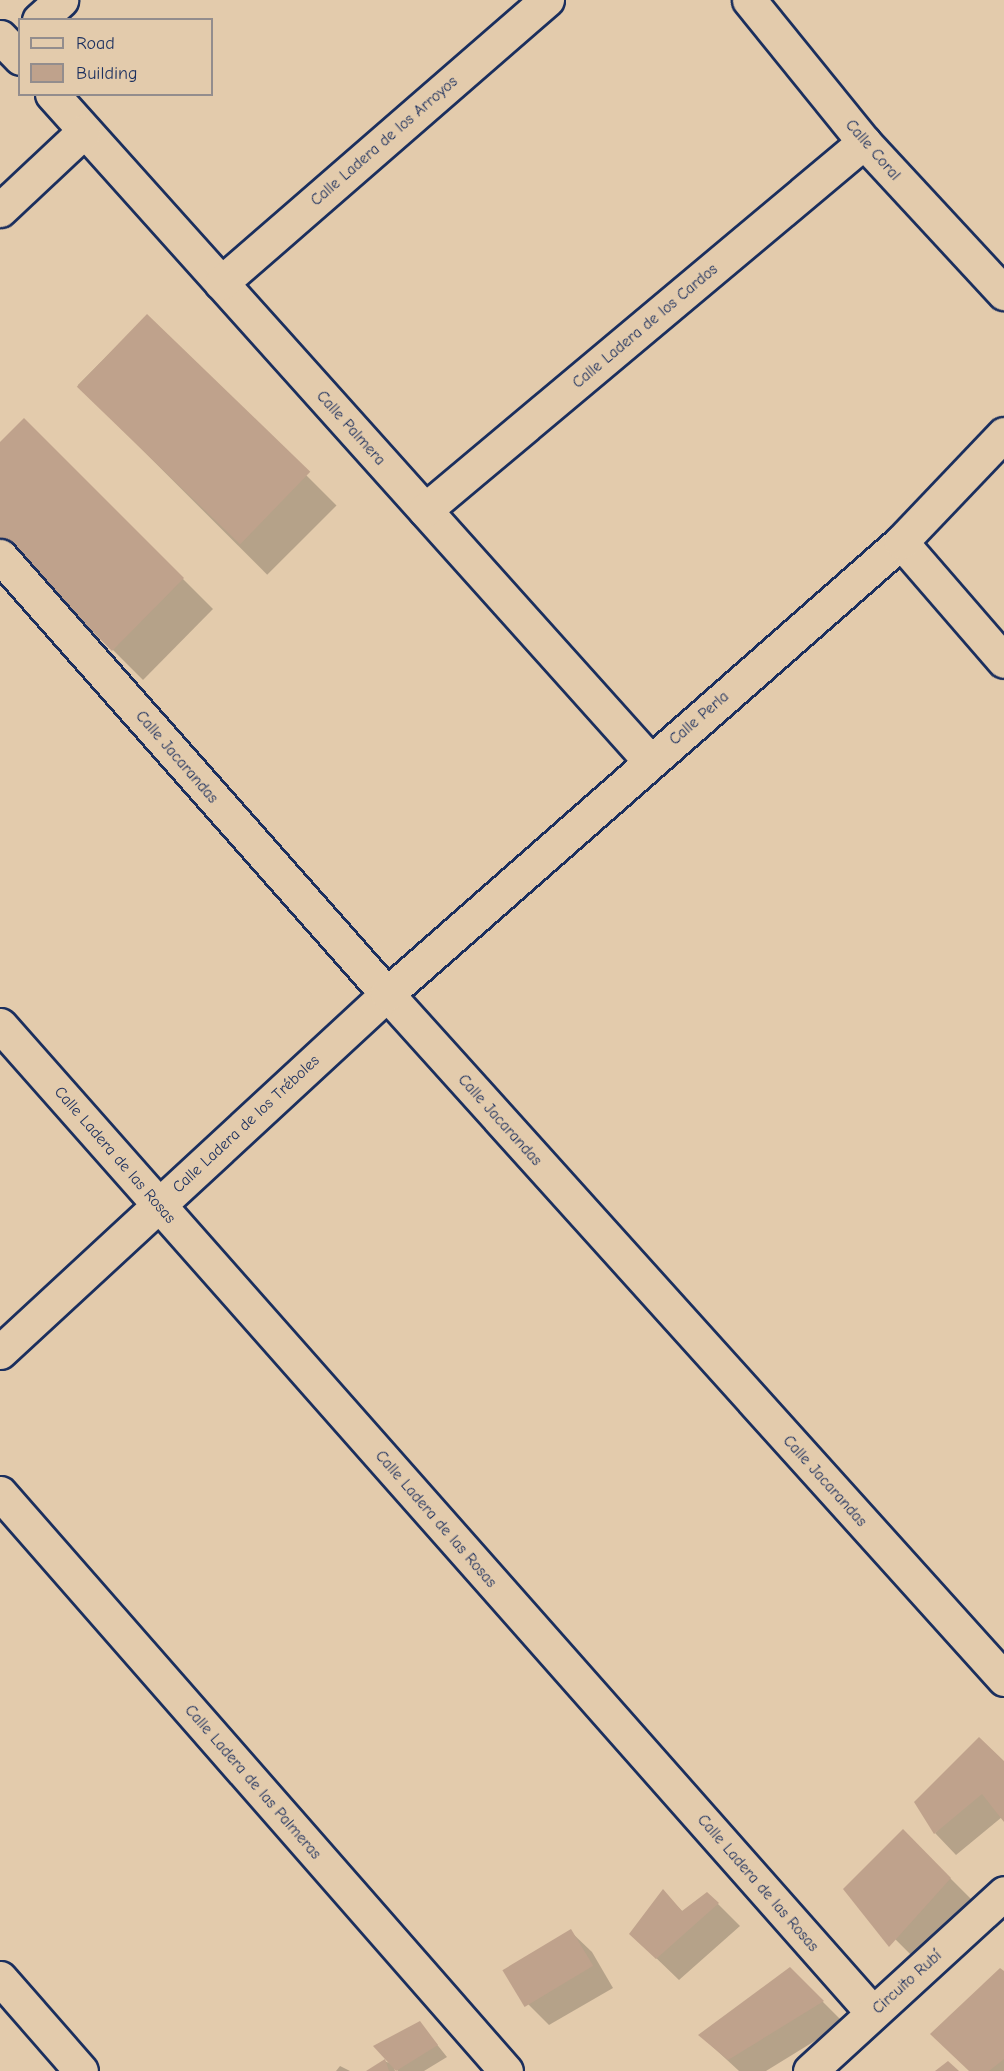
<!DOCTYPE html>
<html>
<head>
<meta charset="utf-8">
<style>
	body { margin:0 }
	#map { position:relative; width:1004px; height:2071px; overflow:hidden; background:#e3cbac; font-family:"Comic Neue",sans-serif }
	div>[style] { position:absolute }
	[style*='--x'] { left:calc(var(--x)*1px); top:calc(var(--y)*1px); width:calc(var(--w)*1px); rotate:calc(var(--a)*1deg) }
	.shadow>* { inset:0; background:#0003; transform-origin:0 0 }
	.building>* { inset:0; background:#bfa28c; transform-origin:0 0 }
	.roads { filter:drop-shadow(2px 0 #1b2f5e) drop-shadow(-2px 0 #1b2f5e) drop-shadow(0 2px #1b2f5e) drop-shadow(0 -2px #1b2f5e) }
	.minor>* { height:33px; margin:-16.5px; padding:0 16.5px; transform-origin:16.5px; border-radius:16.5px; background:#e3cbac }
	span { translate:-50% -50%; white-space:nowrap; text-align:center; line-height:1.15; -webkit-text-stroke:6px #e3cbac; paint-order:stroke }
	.street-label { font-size:16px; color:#1b2f5e }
	.legend { position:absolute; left:18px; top:18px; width:195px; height:78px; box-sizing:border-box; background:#e3cbac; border:2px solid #938d8d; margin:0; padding:8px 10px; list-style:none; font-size:18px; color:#1b2f5e }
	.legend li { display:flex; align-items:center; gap:12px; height:30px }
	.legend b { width:30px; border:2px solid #938d8d }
</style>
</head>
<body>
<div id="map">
	<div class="shadow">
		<div style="left:147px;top:316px;width:268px;height:98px;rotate:45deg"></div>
		<div style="clip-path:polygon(24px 420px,213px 609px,143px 680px,0 537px,0 444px)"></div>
		<div style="clip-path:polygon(1004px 1764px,1004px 1820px,1002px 1817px,956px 1855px,935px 1833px)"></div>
		<div style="left:903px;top:1831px;width:98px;height:82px;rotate:45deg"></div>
		<div style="clip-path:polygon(663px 1892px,683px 1912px,707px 1893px,740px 1926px,679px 1980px,653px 1955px)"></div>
		<div style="clip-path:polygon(570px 1931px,592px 1952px,613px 1988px,549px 2025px,528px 2004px)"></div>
		<div style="clip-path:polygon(790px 1969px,844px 2023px,766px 2071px,739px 2071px,700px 2035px)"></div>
		<div style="clip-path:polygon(1004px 1973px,1004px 2071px,970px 2071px)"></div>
		<div style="clip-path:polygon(419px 2022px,447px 2057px,424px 2071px,398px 2071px,394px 2067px,395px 2071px,369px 2071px,384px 2061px,392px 2064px)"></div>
		<div style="clip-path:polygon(340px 2066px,350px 2071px,336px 2071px)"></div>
	</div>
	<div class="building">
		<div style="left:147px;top:314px;width:227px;height:101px;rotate:44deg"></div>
		<div style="clip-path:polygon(24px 418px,184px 578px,112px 651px,0 539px,0 442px)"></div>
		<div style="clip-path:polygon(979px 1737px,1004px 1761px,1004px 1822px,982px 1794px,934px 1834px,914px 1802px)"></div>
		<div style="clip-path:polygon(903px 1829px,951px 1878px,889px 1947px,843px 1889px)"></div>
		<div style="clip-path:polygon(663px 1889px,682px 1911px,707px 1892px,719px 1903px,656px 1959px,629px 1934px)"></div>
		<div style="left:571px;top:1929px;width:43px;height:80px;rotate:59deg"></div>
		<div style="clip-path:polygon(790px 1967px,824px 2001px,728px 2060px,698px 2035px)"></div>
		<div style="clip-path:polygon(1000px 1968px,1004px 1971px,1004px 2059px,989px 2071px,969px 2071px,930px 2034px)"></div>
		<div style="clip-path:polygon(420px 2021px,438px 2045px,396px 2071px,373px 2046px)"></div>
		<div style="clip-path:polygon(385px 2059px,389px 2071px,366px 2071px)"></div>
		<div style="clip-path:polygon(948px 2061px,959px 2071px,935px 2071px)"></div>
	</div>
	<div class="roads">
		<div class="minor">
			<div style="--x:749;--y:0;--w:183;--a:51"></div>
			<div style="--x:864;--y:142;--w:206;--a:47.2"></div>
			<div style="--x:39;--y:20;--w:30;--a:-42"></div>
			<div style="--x:0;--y:37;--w:29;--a:46"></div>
			<div style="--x:52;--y:94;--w:896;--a:48.12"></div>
			<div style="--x:0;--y:210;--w:115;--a:-43.2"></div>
			<div style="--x:221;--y:283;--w:432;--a:-41"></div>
			<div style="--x:425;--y:510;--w:573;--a:-39.97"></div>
			<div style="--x:901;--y:542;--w:157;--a:49.1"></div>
			<div style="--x:0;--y:556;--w:584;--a:48.54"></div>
			<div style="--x:387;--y:994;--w:922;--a:47.99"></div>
			<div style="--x:0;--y:1025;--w:1318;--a:48.54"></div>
			<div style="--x:0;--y:1352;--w:527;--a:-42.77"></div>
			<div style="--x:387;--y:994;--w:684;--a:-41.33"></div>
			<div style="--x:901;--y:542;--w:149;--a:-46.4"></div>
			<div style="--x:0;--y:1493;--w:768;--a:48.8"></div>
			<div style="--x:0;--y:1978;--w:123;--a:48.9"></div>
			<div style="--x:810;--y:2071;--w:263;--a:-42.5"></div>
		</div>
	</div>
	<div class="street-label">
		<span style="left:384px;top:141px;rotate:-41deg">Calle Ladera de los Arroyos</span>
		<span style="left:873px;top:150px;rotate:49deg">Calle Coral</span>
		<span style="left:645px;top:326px;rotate:-40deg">Calle Ladera de los Cardos</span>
		<span style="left:351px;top:428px;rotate:48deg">Calle Palmera</span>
		<span style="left:699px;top:718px;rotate:-41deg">Calle Perla</span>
		<span style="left:177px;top:757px;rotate:49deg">Calle Jacarandas</span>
		<span style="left:500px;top:1120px;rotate:48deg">Calle Jacarandas</span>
		<span style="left:246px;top:1124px;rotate:-43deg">Calle Ladera de los Tréboles</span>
		<span style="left:115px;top:1155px;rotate:49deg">Calle Ladera de las Rosas</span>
		<span style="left:825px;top:1481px;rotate:48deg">Calle Jacarandas</span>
		<span style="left:436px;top:1519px;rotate:49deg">Calle Ladera de las Rosas</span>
		<span style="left:253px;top:1782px;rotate:49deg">Calle Ladera de las Palmeras</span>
		<span style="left:758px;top:1883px;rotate:49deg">Calle Ladera de las Rosas</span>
		<span style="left:907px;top:1982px;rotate:-42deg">Circuito Rubí</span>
	</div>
	<ul class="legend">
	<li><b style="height:8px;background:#e3cbac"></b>Road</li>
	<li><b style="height:16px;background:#bfa28c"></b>Building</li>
	</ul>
</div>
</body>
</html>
